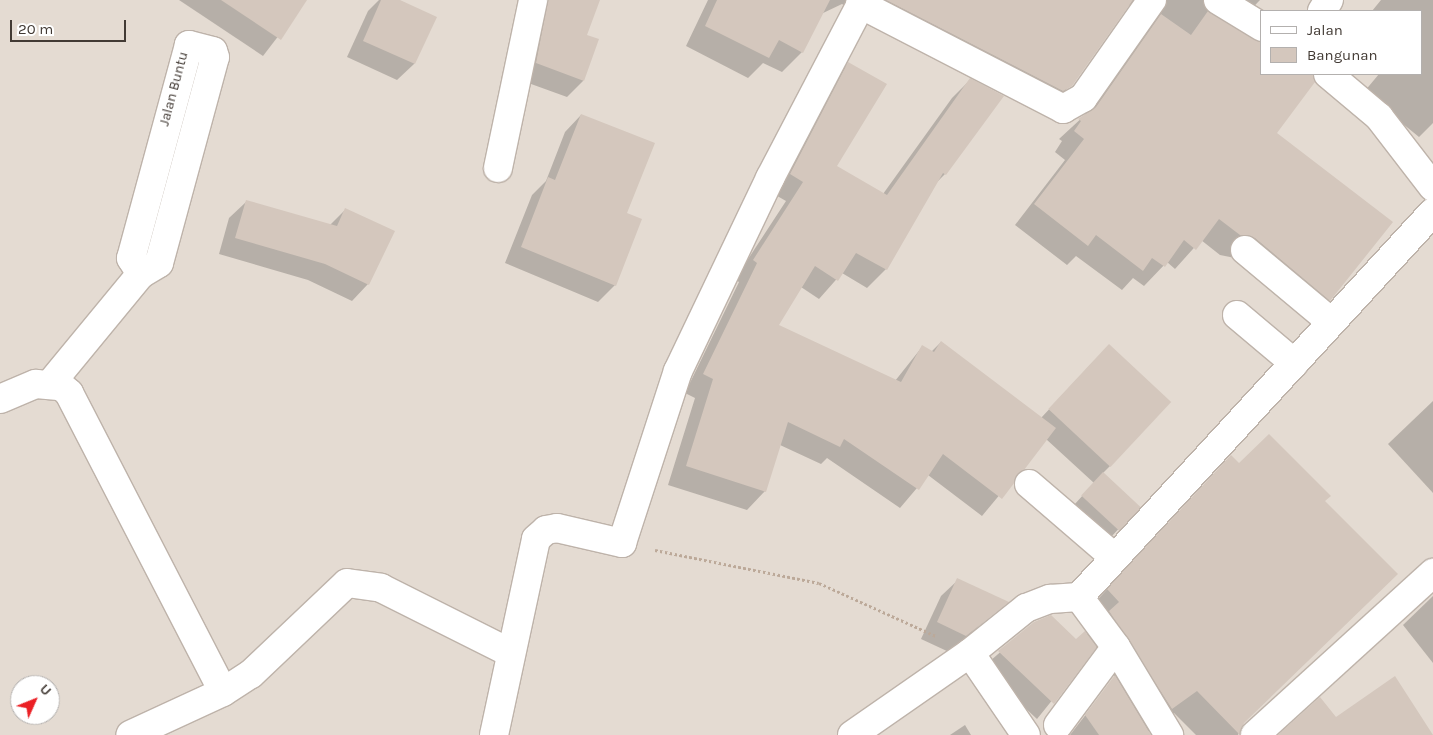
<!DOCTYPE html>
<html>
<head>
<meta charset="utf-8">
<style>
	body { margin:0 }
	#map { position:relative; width:1433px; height:735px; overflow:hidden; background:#f0eae3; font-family:Karla,sans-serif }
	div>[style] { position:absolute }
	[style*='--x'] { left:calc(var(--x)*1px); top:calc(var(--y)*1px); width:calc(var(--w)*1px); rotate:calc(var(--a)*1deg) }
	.residential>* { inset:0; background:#e4dbd2 }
	.shadow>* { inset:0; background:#0003 }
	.building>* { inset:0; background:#d4c7bd; transform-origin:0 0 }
	.path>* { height:3px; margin-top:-1.5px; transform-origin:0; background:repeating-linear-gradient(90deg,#bca999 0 2.5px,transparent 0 5px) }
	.roads { filter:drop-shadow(1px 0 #beb3aa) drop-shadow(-1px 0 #beb3aa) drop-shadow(0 1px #beb3aa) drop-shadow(0 -1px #beb3aa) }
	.minor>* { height:28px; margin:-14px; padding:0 14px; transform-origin:14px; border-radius:14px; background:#fff }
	span { translate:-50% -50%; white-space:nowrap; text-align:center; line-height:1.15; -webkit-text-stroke:4px #fff; paint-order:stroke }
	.street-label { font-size:14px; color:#423a34 }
	.legend { position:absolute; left:1260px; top:10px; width:162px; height:65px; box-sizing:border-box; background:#fff; border:1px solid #b3b0ae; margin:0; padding:6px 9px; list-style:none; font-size:15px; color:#423a34 }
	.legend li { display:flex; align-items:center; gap:10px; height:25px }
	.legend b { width:25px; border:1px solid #b3b0ae }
	.north { position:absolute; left:10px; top:675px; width:50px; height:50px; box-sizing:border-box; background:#fff; border:1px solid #b3b0ae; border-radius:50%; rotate:46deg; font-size:14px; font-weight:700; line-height:20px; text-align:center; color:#423a34 }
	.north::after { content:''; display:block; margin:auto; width:18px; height:22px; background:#eb2025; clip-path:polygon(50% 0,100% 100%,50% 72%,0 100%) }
	.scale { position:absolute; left:10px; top:20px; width:116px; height:22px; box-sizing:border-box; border:2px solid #423a34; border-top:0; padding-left:6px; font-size:15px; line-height:18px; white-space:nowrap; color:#423a34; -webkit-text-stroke:4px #fff; paint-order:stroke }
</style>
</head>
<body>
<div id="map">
	<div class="residential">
		<div style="clip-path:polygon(evenodd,0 0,1433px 0,1433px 735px,0 735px,0 0,1262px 11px,1422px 11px,1422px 74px,1262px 74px,1262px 11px,0 0,20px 685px,50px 685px,50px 715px,20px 715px,20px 685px)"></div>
	</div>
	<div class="shadow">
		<div style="clip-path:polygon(179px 0,306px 0,263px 56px)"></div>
		<div style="clip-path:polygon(379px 0,397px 0,435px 17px,414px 64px,397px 80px,347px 57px,368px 11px)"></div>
		<div style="clip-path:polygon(537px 0,599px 0,585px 36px,583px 81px,567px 97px,520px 80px)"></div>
		<div style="clip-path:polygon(708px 0,1260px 0,1236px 25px,1214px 15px,1253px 42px,1262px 42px,1262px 74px,1307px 74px,1312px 78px,1275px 133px,1329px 300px,1309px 320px,1235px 258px,1220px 255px,1201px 240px,1175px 269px,1167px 262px,1144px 286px,1133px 278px,1122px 290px,1076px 256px,1067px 265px,1015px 225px,1065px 160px,1055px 152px,1062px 141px,1059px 139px,1085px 115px,1145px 30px,1140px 7px,1128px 5px,1071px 85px,1042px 111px,842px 4px,821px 14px,802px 52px,782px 72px,763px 63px,748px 78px,686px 46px)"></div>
		<div style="clip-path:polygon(1381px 0,1433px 0,1433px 123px,1419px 137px,1364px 92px,1379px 74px,1422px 74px,1422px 11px,1372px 11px)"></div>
		<div style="clip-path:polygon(849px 63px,835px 167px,883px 194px,952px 98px,970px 80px,945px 174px,934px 185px,886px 269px,867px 288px,842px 273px,819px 299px,801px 287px,777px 325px,895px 381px,922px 347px,931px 352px,941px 342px,1041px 418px,1093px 362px,1110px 466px,1102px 474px,1139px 507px,1111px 537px,1074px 505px,1094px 483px,1046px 439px,982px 516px,928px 475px,900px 508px,827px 458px,821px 464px,780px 445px,765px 491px,747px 510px,668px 485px,695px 398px,685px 393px,739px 282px,735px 279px,786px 201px,772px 193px,830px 82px)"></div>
		<div style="clip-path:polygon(581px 115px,626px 213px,615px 285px,598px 302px,505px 263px,532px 195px,546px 181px,565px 132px)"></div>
		<div style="clip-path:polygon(246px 202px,329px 226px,346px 209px,368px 284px,352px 301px,308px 280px,219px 254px,229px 218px)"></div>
		<div style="clip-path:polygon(1433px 401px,1433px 493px,1388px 444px)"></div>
		<div style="clip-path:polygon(1231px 456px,1239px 464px,1324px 502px,1238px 735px,1196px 735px,1174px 713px,1147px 732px,1149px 735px,1070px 735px,1115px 677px,1095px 647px,1037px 719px,982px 668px,1034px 623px,1076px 641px,1086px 635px,1097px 624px,1086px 612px)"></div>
		<div style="clip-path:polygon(958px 580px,1006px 602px,949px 652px,921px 639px,941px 596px)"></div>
		<div style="clip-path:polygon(1433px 596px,1433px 663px,1403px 625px)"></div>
		<div style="clip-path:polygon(965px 725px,971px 735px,950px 735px)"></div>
	</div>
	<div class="building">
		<div style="clip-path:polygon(221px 0,307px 0,281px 40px)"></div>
		<div style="clip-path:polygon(381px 0,400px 0,437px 17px,415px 64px,363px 41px)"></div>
		<div style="clip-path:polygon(548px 0,600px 0,587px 35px,599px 39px,584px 81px,536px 63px)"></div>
		<div style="clip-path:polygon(717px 0,830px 0,803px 53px,779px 40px,769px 58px,705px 26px)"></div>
		<div style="clip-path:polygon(886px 0,1133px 0,1072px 86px,1063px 91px)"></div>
		<div style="clip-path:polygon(1208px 11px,1262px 43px,1262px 74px,1313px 74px,1315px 82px,1277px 133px,1393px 222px,1330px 301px,1255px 238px,1240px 235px,1219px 219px,1196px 250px,1184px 240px,1165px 267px,1152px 258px,1143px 271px,1096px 235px,1088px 246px,1034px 204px,1084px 139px,1074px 131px,1081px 121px,1078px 119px,1096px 107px,1161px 14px,1191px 35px)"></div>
		<div style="clip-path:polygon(848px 62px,887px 84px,837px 166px,887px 195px,970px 78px,1004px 96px,946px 175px,943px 173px,887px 270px,856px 253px,838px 281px,815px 266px,779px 325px,901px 382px,922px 345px,934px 352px,941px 341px,1056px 428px,1002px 499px,943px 454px,919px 490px,844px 439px,840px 447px,788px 422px,766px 492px,686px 466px,713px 379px,703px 374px,757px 263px,753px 260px,803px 182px,790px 174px)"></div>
		<div style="clip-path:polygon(581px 114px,655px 143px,627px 213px,642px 219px,616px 286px,521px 247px,548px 177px,555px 180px)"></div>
		<div style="clip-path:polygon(246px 200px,337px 226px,345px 208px,395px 231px,369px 285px,325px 264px,235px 238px)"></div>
		<div style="left:1109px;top:344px;width:85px;height:89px;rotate:43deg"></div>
		<div style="clip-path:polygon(1269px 434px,1331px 496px,1325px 501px,1398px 574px,1244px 723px,1240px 735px,1197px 691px,1172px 709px,1109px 611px,1119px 602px,1107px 589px,1231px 455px,1239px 463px)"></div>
		<div style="left:1103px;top:472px;width:52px;height:32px;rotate:43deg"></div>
		<div style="clip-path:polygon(957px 578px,1009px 602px,966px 636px,937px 622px)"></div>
		<div style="clip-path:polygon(1051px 615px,1076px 639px,1085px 631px,1097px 647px,1054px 704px,998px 651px,1034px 622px)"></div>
		<div style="clip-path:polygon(1115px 675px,1151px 735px,1099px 735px,1085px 715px)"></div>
		<div style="clip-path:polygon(1395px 676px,1433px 735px,1278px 735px,1320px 697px,1336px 717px)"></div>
	</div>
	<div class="path">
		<div style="--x:655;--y:550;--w:167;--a:11.4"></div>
		<div style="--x:819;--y:583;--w:128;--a:24.4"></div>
	</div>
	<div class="roads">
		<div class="minor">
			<div style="--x:1218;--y:0;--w:52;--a:31.5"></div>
			<div style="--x:860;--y:4;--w:229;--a:27.3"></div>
			<div style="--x:1063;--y:109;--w:23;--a:-29"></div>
			<div style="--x:1083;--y:98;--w:120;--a:-54.9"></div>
			<div style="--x:1322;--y:11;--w:13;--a:-58"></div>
			<div style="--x:1328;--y:74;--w:67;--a:40.1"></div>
			<div style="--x:1379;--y:117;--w:88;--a:52.4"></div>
			<div style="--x:498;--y:168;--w:172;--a:-78.2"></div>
			<div style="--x:1245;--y:250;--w:112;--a:39.9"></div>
			<div style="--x:1237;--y:315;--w:75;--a:40.1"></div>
			<div style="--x:51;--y:383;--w:141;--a:-50.5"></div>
			<div style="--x:141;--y:274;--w:21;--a:-31"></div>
			<div style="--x:159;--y:263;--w:213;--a:-74.8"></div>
			<div style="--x:215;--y:57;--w:6;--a:-108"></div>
			<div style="--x:213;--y:51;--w:25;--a:-166"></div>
			<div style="--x:189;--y:45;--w:221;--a:105.2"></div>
			<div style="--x:131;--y:258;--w:19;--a:58"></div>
			<div style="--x:0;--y:399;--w:39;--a:-23"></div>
			<div style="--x:36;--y:384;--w:25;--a:5"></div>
			<div style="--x:61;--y:386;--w:11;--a:41"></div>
			<div style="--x:69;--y:393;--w:336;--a:62.7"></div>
			<div style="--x:223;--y:692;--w:102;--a:155.2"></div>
			<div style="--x:1029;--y:484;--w:113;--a:40.7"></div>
			<div style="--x:1079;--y:597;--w:62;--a:53.5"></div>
			<div style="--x:1116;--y:647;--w:103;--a:58.9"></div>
			<div style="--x:970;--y:653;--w:99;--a:55.7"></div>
			<div style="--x:223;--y:692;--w:33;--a:-33"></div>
			<div style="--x:251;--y:674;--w:132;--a:-43.5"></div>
			<div style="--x:347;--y:583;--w:34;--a:8"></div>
			<div style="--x:381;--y:588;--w:145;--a:26.6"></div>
			<div style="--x:1058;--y:725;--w:97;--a:-53.4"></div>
			<div style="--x:494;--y:735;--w:200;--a:-77.9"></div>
			<div style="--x:536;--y:539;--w:13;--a:-42"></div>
			<div style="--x:546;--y:530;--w:11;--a:-10"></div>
			<div style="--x:557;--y:528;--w:67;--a:13"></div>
			<div style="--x:622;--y:543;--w:181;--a:-72"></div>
			<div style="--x:678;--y:371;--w:214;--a:-64.5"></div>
			<div style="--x:770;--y:178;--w:201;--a:-62.4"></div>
			<div style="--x:852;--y:735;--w:144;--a:-34.8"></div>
			<div style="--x:970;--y:653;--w:72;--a:-38.8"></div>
			<div style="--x:1026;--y:608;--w:26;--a:-21"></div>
			<div style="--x:1050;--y:599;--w:29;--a:-4"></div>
			<div style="--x:1079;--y:597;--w:523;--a:-47.4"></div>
			<div style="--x:1255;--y:735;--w:241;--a:-42.3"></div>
		</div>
	</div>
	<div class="street-label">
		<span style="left:174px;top:89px;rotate:-75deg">Jalan Buntu</span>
	</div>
	<ul class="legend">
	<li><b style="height:6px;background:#fff"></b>Jalan</li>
	<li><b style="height:14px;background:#d4c7bd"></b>Bangunan</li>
	</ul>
	<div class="north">U</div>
	<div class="scale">20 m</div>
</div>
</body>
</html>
